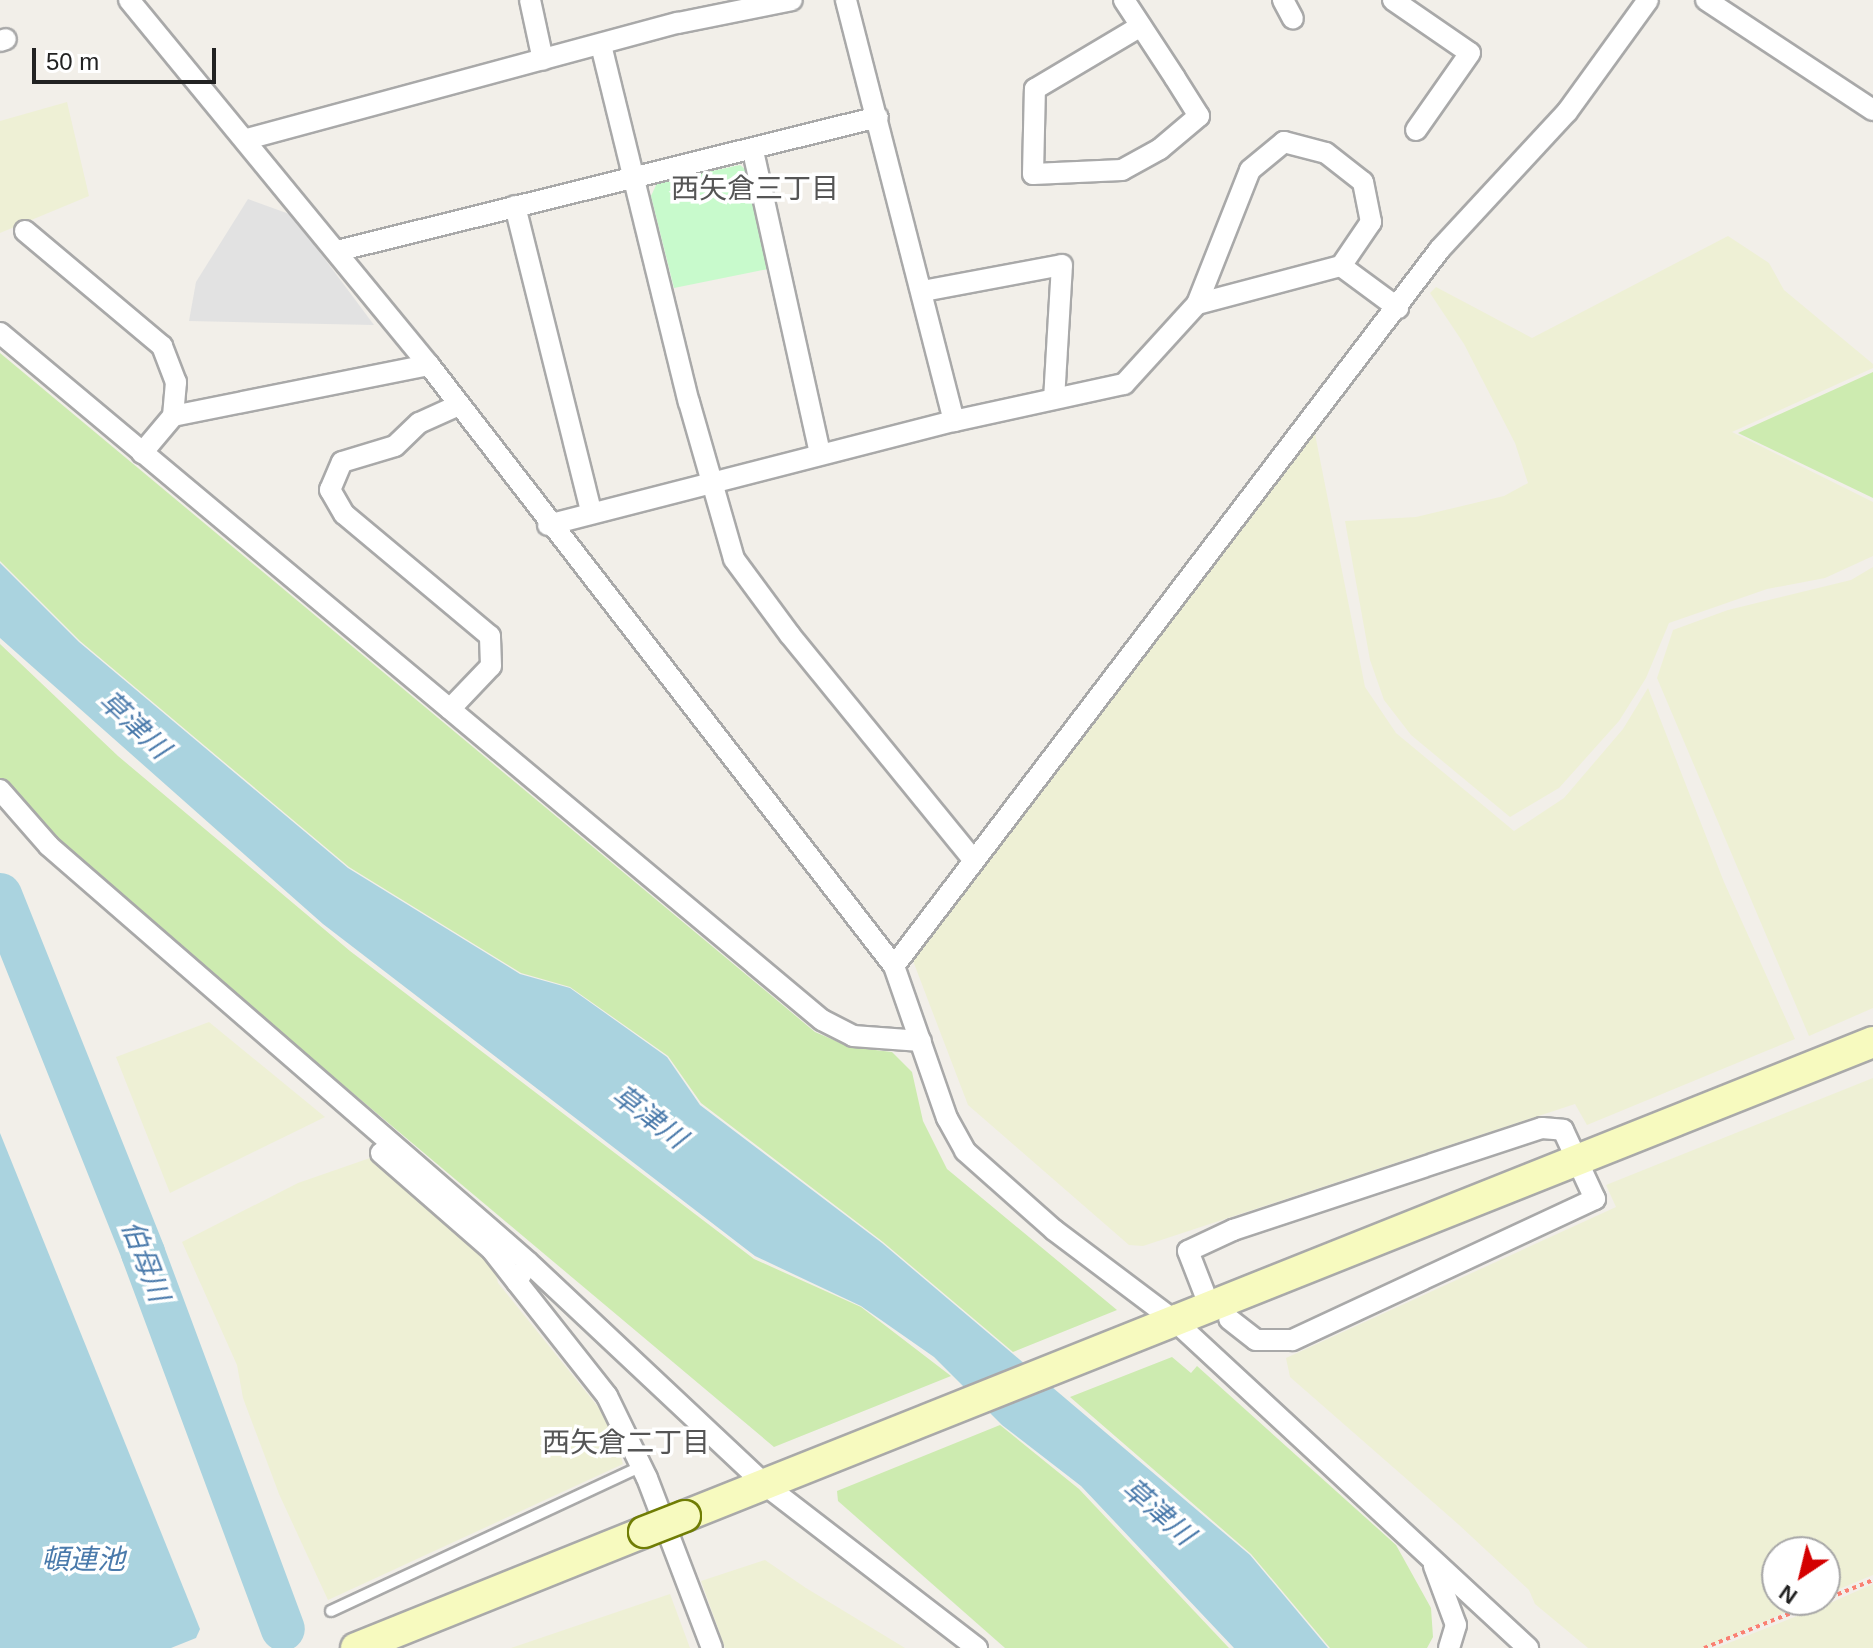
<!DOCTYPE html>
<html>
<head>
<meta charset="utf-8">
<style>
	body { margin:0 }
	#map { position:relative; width:1873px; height:1648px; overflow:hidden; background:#f2efe9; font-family:Arial,"Noto Sans JP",sans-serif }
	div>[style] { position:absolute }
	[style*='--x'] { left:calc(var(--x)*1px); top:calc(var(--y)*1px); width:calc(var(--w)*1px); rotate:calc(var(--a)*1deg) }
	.farmland>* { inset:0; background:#eef0d5 }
	.grass>* { inset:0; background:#cdebb0 }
	.park>* { inset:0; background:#c8facc }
	.parking>* { inset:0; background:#e2e2e2 }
	.water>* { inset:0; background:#aad3df }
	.river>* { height:44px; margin:-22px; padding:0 22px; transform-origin:22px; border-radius:22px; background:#aad3df }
	.path>* { height:4px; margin-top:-2px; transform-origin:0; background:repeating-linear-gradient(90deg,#fa8072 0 4px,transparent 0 8px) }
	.roads { filter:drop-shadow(2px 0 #a9a9a9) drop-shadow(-2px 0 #a9a9a9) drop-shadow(0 2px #a9a9a9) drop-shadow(0 -2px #a9a9a9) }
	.lane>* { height:10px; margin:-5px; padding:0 5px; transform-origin:5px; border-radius:5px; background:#fff }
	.street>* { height:20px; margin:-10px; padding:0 10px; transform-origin:10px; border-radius:10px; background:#fff }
	.secondary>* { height:30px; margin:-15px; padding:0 15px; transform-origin:15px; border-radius:15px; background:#f7fabf }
	.bridges { filter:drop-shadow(2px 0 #707d05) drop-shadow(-2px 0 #707d05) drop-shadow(0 2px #707d05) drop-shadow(0 -2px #707d05) }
	.secondary-bridge>* { height:30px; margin:-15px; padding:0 15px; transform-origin:15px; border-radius:15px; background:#f7fabf }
	span { translate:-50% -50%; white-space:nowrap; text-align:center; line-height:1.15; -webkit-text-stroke:7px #fff; paint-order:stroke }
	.neighbourhood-label { font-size:28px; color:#555 }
	.water-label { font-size:28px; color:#4a7aab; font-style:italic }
	.north { position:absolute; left:1761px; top:1536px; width:80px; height:80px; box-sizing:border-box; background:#fff; border:2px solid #a7a7a7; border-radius:50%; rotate:215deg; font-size:22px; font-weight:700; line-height:32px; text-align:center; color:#222 }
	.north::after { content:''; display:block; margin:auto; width:28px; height:36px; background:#d40000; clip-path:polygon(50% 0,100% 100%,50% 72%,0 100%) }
	.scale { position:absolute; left:32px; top:48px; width:184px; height:36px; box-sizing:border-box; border:4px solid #222; border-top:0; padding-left:10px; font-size:24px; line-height:28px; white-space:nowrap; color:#222; -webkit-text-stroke:6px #fff; paint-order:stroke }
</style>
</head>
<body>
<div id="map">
	<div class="farmland">
		<div style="clip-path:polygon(67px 102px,89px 196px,0 233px,0 121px)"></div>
		<div style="clip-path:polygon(1728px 236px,1769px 263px,1784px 290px,1873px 364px,1873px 368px,1732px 432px,1873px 502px,1873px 556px,1825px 578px,1767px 589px,1669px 623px,1646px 678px,1619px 721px,1559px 788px,1510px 817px,1411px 735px,1384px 700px,1370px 660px,1345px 521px,1416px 517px,1504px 496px,1528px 483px,1515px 443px,1464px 344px,1430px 293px,1436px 287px,1532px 338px)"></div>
		<div style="clip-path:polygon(1314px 429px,1365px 687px,1396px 733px,1514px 831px,1564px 798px,1623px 729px,1648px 688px,1724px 882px,1795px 1039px,1587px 1125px,1575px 1104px,1143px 1246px,1129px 1245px,968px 1105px,910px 953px)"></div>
		<div style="clip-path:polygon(1873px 567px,1873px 1008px,1809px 1036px,1657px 678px,1673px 630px,1728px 610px,1851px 580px)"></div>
		<div style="clip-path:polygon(209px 1022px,325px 1117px,170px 1193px,116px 1057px)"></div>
		<div style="clip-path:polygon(1873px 1078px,1873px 1575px,1825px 1595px,1825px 1552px,1777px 1552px,1777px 1600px,1813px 1600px,1705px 1648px,1588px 1648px,1535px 1604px,1529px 1590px,1458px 1524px,1290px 1377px,1286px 1358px,1616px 1207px,1606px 1185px)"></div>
		<div style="clip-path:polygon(370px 1158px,493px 1262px,498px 1283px,612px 1424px,623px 1464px,328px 1600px,279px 1494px,243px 1398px,237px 1365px,182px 1242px,298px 1183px)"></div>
		<div style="clip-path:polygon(765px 1560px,806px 1588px,905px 1648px,725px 1648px,701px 1581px)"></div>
		<div style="clip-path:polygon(1873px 1584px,1873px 1648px,1716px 1648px,1830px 1603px)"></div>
		<div style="clip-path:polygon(670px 1594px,690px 1648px,511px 1648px)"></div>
	</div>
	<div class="grass">
		<div style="clip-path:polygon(0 353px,815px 1032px,850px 1047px,892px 1052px,912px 1072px,923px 1121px,947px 1169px,1117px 1310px,1013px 1352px,883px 1242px,701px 1103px,668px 1056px,570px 987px,521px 973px,349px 867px,80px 641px,0 561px)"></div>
		<div style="clip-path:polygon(1873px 372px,1873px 498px,1738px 433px)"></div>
		<div style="clip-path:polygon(0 644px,118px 756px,350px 951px,754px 1259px,861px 1307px,951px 1376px,774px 1447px,54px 842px,0 782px)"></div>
		<div style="clip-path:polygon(1172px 1357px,1191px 1373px,1197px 1366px,1396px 1545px,1431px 1608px,1433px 1637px,1427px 1648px,1330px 1648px,1251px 1554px,1070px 1397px)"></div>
		<div style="clip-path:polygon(1000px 1425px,1079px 1489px,1229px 1648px,1005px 1648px,838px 1501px,837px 1491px)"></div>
	</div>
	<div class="park">
		<div style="clip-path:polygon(740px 165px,752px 175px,773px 268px,674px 288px,651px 196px,657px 183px)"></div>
	</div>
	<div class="parking">
		<div style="clip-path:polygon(248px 199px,292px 215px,374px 325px,189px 321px,196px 282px)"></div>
	</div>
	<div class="water">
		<div style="clip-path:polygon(0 563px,79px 642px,348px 868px,520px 974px,570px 988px,667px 1057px,700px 1105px,882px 1243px,1250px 1555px,1328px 1648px,1234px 1648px,1081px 1486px,1002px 1425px,934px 1357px,861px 1306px,755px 1256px,323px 924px,0 638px)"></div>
		<div style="clip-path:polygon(0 1133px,200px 1629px,196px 1638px,171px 1648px,0 1648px)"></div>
	</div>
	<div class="river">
		<div style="--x:0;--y:895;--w:386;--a:68.2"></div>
		<div style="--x:143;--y:1253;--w:401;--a:69.6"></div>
	</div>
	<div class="path">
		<div style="--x:1704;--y:1648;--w:182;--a:-21.9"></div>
	</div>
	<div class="roads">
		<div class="lane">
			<div style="--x:331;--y:1611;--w:341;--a:-25"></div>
		</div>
		<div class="street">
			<div style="--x:129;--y:0;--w:472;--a:50.6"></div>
			<div style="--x:429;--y:365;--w:760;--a:52.27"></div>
			<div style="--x:894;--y:966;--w:161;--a:70.8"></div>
			<div style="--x:947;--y:1118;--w:38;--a:61"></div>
			<div style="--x:965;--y:1151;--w:119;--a:41.6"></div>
			<div style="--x:1054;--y:1230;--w:153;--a:37"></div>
			<div style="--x:1176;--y:1322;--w:480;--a:42.8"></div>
			<div style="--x:530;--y:0;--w:61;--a:77.8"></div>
			<div style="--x:1124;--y:0;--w:93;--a:56.8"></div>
			<div style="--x:1175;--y:78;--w:45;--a:57.7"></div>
			<div style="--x:1199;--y:116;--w:51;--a:139.8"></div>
			<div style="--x:1160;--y:149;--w:43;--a:151.1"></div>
			<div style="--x:1122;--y:170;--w:89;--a:177.4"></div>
			<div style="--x:1033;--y:174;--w:85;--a:-88.7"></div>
			<div style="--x:1035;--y:89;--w:123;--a:-30.7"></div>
			<div style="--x:1283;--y:0;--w:21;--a:62"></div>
			<div style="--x:1393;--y:0;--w:93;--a:34.5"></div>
			<div style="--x:1470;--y:53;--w:94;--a:125"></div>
			<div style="--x:1706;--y:0;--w:200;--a:33.4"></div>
			<div style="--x:0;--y:41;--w:6;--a:-18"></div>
			<div style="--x:601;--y:45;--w:368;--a:76.2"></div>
			<div style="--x:689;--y:402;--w:163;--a:74"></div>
			<div style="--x:734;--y:559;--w:94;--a:53.6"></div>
			<div style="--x:790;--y:635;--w:289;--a:50.8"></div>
			<div style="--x:247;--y:139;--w:446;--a:-15.1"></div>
			<div style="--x:678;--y:23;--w:116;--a:-11.4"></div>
			<div style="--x:753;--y:151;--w:308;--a:77.5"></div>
			<div style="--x:515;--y:206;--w:314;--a:76"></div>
			<div style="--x:25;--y:231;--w:179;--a:40"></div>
			<div style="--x:162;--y:346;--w:39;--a:69"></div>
			<div style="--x:176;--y:382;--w:34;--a:95"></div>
			<div style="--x:337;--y:251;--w:557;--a:-13.91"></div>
			<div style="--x:923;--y:291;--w:141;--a:-10.6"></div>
			<div style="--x:1062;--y:265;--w:133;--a:93.4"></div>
			<div style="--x:1197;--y:304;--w:144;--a:-68.4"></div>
			<div style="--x:1250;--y:170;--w:44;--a:-39.5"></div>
			<div style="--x:1284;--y:142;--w:43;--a:14.7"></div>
			<div style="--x:1326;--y:153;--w:47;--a:38.1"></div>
			<div style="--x:1363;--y:182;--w:41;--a:78.7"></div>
			<div style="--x:1371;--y:222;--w:53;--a:124.3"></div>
			<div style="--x:0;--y:333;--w:1071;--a:39.89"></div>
			<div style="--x:822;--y:1020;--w:35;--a:27"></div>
			<div style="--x:853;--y:1036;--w:68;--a:4.2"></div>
			<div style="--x:954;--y:421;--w:174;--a:-12.3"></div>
			<div style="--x:1124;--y:384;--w:108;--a:-47.6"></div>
			<div style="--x:1197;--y:304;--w:149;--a:-14.8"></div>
			<div style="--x:1341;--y:266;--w:71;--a:36.4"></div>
			<div style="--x:142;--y:453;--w:48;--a:-50"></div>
			<div style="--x:173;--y:416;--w:261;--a:-11.3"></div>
			<div style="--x:548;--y:525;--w:419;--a:-14.4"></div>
			<div style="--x:954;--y:421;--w:435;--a:-104.4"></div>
			<div style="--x:450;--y:709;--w:59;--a:-46.4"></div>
			<div style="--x:491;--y:666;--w:30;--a:-92"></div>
			<div style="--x:490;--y:636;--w:190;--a:-140.1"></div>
			<div style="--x:344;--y:514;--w:28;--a:-120"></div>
			<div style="--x:330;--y:490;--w:30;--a:-67"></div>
			<div style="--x:342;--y:462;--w:55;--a:-16.8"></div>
			<div style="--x:395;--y:446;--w:33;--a:-44"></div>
			<div style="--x:419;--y:423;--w:44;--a:-24.2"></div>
			<div style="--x:0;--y:790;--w:74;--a:48.8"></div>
			<div style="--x:49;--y:846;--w:634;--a:40.97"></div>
			<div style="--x:528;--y:1262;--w:324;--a:43.2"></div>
			<div style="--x:764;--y:1484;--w:269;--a:37.6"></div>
			<div style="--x:894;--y:966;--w:901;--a:-52.71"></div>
			<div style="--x:1440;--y:249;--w:187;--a:-47.2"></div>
			<div style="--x:1567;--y:112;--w:138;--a:-54.1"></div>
			<div style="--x:381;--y:1153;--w:147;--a:41.1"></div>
			<div style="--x:492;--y:1250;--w:41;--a:52"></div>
			<div style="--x:522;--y:1273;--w:10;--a:119"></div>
			<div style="--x:517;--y:1282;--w:145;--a:51.7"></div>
			<div style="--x:607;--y:1396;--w:91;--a:64"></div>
			<div style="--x:647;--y:1478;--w:182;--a:69.1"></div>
			<div style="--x:1204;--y:1292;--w:44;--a:-111.3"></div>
			<div style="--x:1188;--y:1251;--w:50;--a:-25"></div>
			<div style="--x:1233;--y:1230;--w:325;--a:-18.3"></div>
			<div style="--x:1542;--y:1128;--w:21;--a:5"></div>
			<div style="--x:1563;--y:1130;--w:76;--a:65.1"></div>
			<div style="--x:1595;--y:1199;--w:334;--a:155"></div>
			<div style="--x:1292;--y:1340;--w:36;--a:180"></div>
			<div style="--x:1256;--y:1340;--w:34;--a:-142"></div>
			<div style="--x:1434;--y:1566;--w:63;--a:69.6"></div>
			<div style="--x:1456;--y:1625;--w:24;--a:107"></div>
		</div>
		<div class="secondary">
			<div style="--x:685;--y:1516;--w:1279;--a:-21.75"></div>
			<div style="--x:356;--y:1648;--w:310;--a:-21.9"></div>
		</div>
	</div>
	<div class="bridges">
		<div class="secondary-bridge">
			<div style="--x:644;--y:1532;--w:44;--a:-21.3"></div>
		</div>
	</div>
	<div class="neighbourhood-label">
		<span style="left:755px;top:189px">西矢倉三丁目</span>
		<span style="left:626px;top:1443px">西矢倉二丁目</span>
	</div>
	<div class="water-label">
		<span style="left:134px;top:725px;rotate:43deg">草津川</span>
		<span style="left:649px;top:1117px;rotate:37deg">草津川</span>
		<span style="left:145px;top:1261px;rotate:69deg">伯母川</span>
		<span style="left:1158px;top:1512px;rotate:41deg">草津川</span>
		<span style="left:83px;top:1560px">頓連池</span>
	</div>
	<div class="north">N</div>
	<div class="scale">50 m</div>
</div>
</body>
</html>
